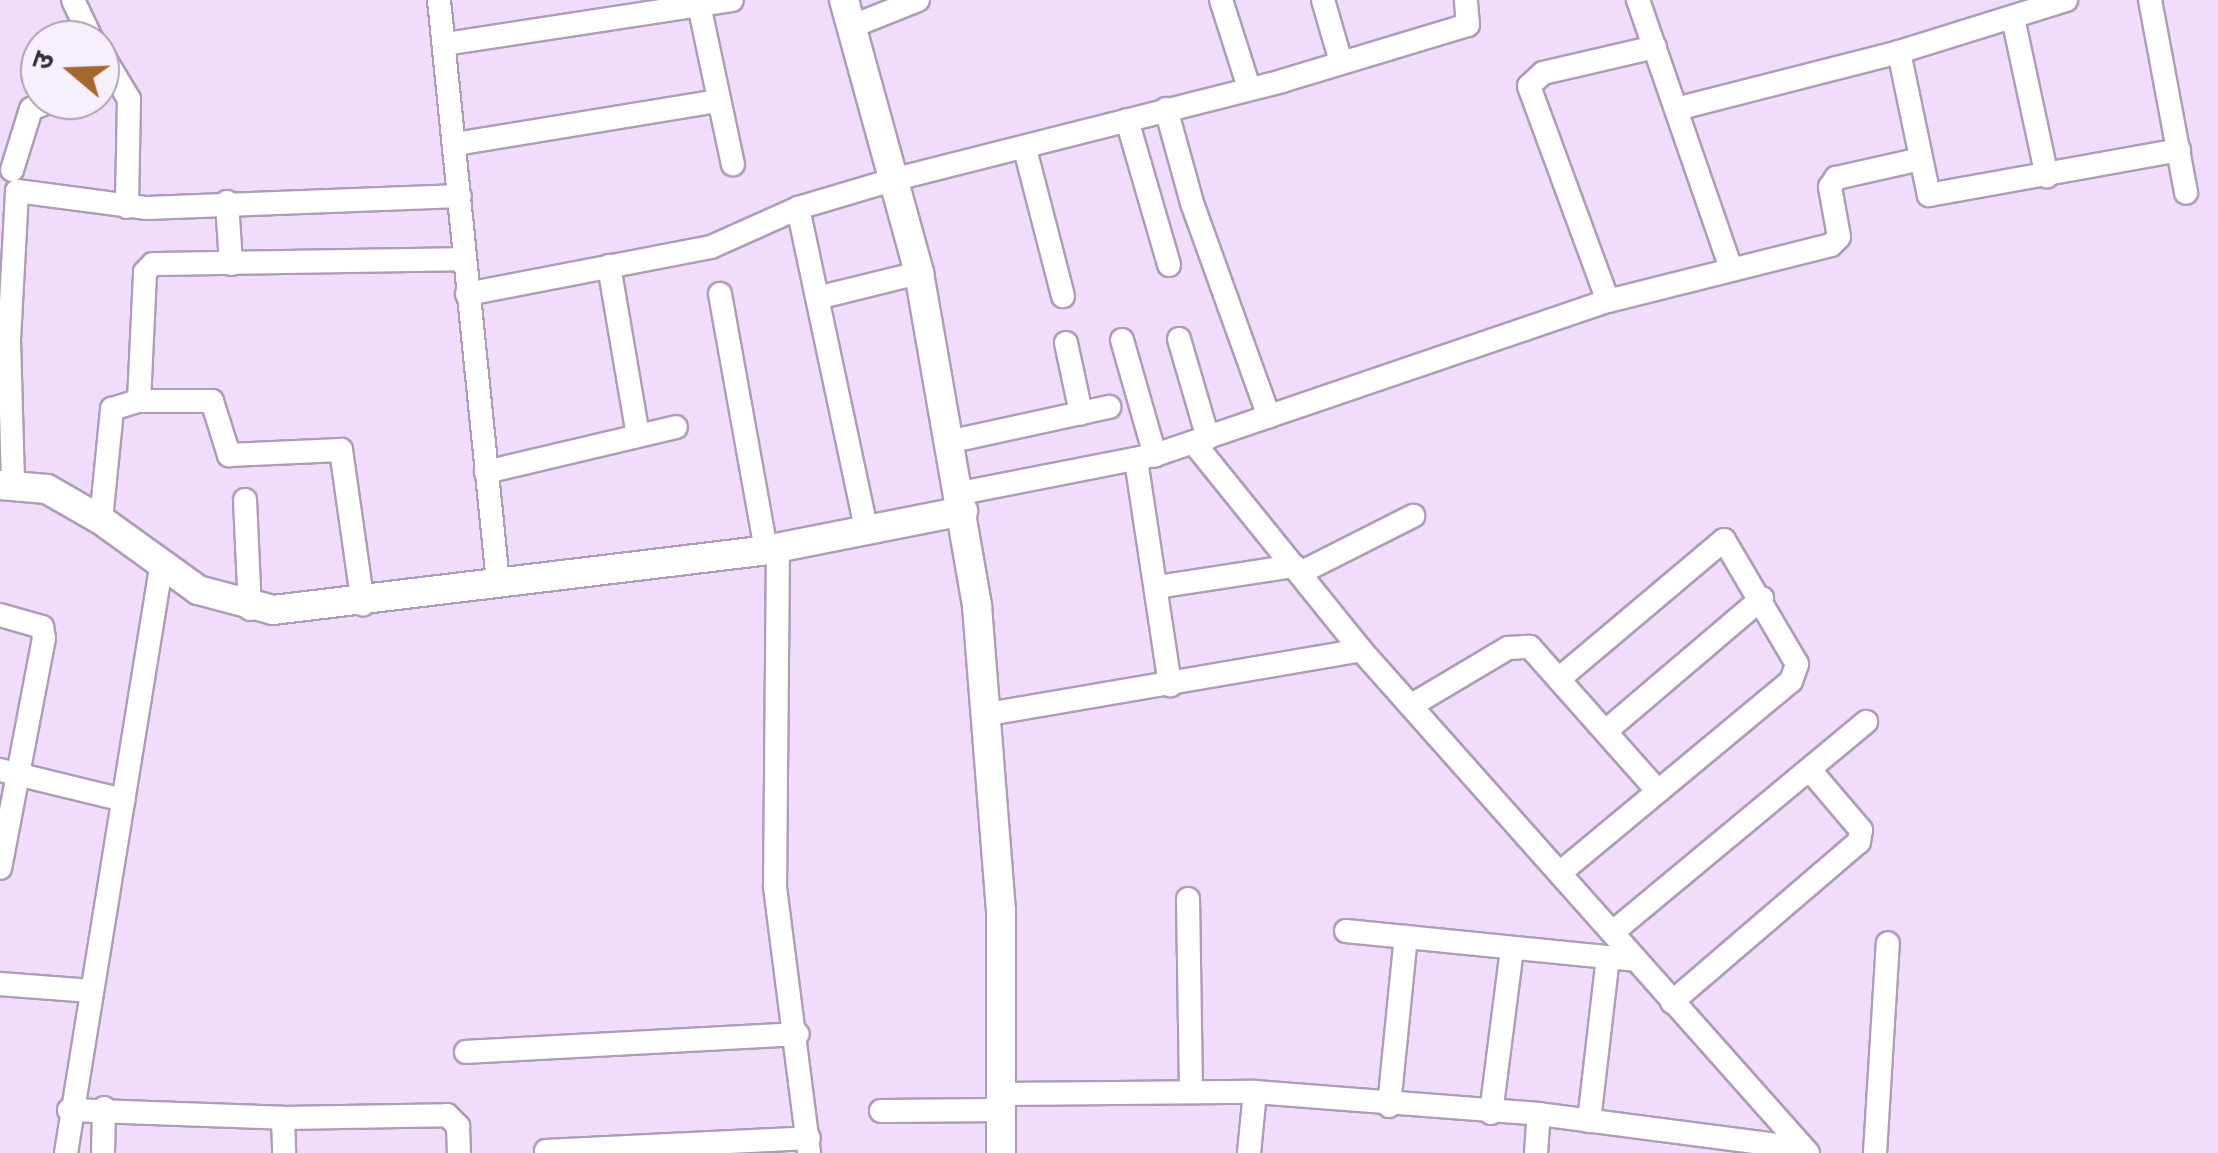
<!DOCTYPE html>
<html>
<head>
<meta charset="utf-8">
<style>
	body { margin:0 }
	#map { position:relative; width:2218px; height:1153px; overflow:hidden; background:#f1dcfb; font-family:Helvetica,"Noto Sans Devanagari",sans-serif }
	div>[style] { position:absolute }
	[style*='--x'] { left:calc(var(--x)*1px); top:calc(var(--y)*1px); width:calc(var(--w)*1px); rotate:calc(var(--a)*1deg) }
	.roads { filter:drop-shadow(2px 0 #af9cb8) drop-shadow(-2px 0 #af9cb8) drop-shadow(0 2px #af9cb8) drop-shadow(0 -2px #af9cb8) }
	.minor>* { height:22px; margin:-11px; padding:0 11px; transform-origin:11px; border-radius:11px; background:#fff }
	.tertiary>* { height:28px; margin:-14px; padding:0 14px; transform-origin:14px; border-radius:14px; background:#fff }
	span { translate:-50% -50%; white-space:nowrap; text-align:center; line-height:1.15; -webkit-text-stroke:10px #f7effb; paint-order:stroke }
	.north { position:absolute; left:20px; top:20px; width:100px; height:100px; box-sizing:border-box; background:#f7effb; border:2px solid #aba3af; border-radius:50%; rotate:289deg; font-size:28px; font-weight:700; line-height:40px; text-align:center; color:#38303c }
	.north::after { content:''; display:block; margin:auto; width:35px; height:45px; background:#a5672c; clip-path:polygon(50% 0,100% 100%,50% 72%,0 100%) }
</style>
</head>
<body>
<div id="map">
	<div class="roads">
		<div class="minor">
			<div style="--x:73;--y:0;--w:44;--a:64.6"></div>
			<div style="--x:439;--y:0;--w:585;--a:84.21"></div>
			<div style="--x:698;--y:0;--w:168;--a:78"></div>
			<div style="--x:1221;--y:0;--w:92;--a:72.3"></div>
			<div style="--x:1323;--y:0;--w:65;--a:73.8"></div>
			<div style="--x:1638;--y:0;--w:284;--a:70.9"></div>
			<div style="--x:2150;--y:0;--w:196;--a:79.4"></div>
			<div style="--x:2013;--y:18;--w:162;--a:77.9"></div>
			<div style="--x:853;--y:26;--w:70;--a:-21.8"></div>
			<div style="--x:445;--y:44;--w:290;--a:-8.7"></div>
			<div style="--x:100;--y:51;--w:56;--a:58.9"></div>
			<div style="--x:129;--y:99;--w:108;--a:91.1"></div>
			<div style="--x:1899;--y:52;--w:146;--a:78.2"></div>
			<div style="--x:1929;--y:195;--w:254;--a:-10.2"></div>
			<div style="--x:1680;--y:108;--w:226;--a:-14.3"></div>
			<div style="--x:1899;--y:52;--w:175;--a:-17.3"></div>
			<div style="--x:1166;--y:109;--w:98;--a:74.5"></div>
			<div style="--x:1192;--y:203;--w:227;--a:70.2"></div>
			<div style="--x:1127;--y:120;--w:151;--a:73.8"></div>
			<div style="--x:455;--y:144;--w:266;--a:-9.3"></div>
			<div style="--x:1025;--y:149;--w:152;--a:75.5"></div>
			<div style="--x:12;--y:170;--w:64;--a:-72.7"></div>
			<div style="--x:31;--y:109;--w:24;--a:-22"></div>
			<div style="--x:227;--y:202;--w:62;--a:86.3"></div>
			<div style="--x:798;--y:208;--w:327;--a:78"></div>
			<div style="--x:609;--y:266;--w:171;--a:80.3"></div>
			<div style="--x:467;--y:294;--w:248;--a:-10.9"></div>
			<div style="--x:711;--y:247;--w:95;--a:-24.1"></div>
			<div style="--x:798;--y:208;--w:102;--a:-16.5"></div>
			<div style="--x:896;--y:179;--w:398;--a:-14.2"></div>
			<div style="--x:1282;--y:81;--w:194;--a:-16.8"></div>
			<div style="--x:1468;--y:25;--w:25;--a:-95"></div>
			<div style="--x:720;--y:294;--w:260;--a:79.8"></div>
			<div style="--x:821;--y:297;--w:101;--a:-13.8"></div>
			<div style="--x:1608;--y:301;--w:229;--a:-110.2"></div>
			<div style="--x:1529;--y:86;--w:19;--a:-43"></div>
			<div style="--x:1543;--y:73;--w:115;--a:-13.1"></div>
			<div style="--x:1179;--y:339;--w:103;--a:73.7"></div>
			<div style="--x:1122;--y:340;--w:120;--a:74"></div>
			<div style="--x:1066;--y:343;--w:72;--a:77.9"></div>
			<div style="--x:139;--y:401;--w:129;--a:-87.3"></div>
			<div style="--x:145;--y:272;--w:11;--a:-45"></div>
			<div style="--x:153;--y:264;--w:310;--a:-0.9"></div>
			<div style="--x:953;--y:441;--w:160;--a:-12.3"></div>
			<div style="--x:1194;--y:443;--w:266;--a:51.1"></div>
			<div style="--x:1361;--y:650;--w:673;--a:48.37"></div>
			<div style="--x:1136;--y:460;--w:228;--a:81.4"></div>
			<div style="--x:486;--y:472;--w:195;--a:-13.3"></div>
			<div style="--x:13;--y:483;--w:143;--a:-91.6"></div>
			<div style="--x:9;--y:340;--w:149;--a:-86.9"></div>
			<div style="--x:17;--y:191;--w:131;--a:7.5"></div>
			<div style="--x:147;--y:208;--w:313;--a:-2.2"></div>
			<div style="--x:961;--y:493;--w:198;--a:-11.1"></div>
			<div style="--x:1155;--y:455;--w:478;--a:-18.8"></div>
			<div style="--x:1608;--y:301;--w:230;--a:-14.1"></div>
			<div style="--x:1831;--y:245;--w:11;--a:-45"></div>
			<div style="--x:1839;--y:237;--w:51;--a:-100.2"></div>
			<div style="--x:1830;--y:187;--w:11;--a:-56"></div>
			<div style="--x:1836;--y:178;--w:86;--a:-12.7"></div>
			<div style="--x:245;--y:500;--w:109;--a:87.4"></div>
			<div style="--x:101;--y:520;--w:112;--a:-84.3"></div>
			<div style="--x:112;--y:409;--w:28;--a:-17"></div>
			<div style="--x:139;--y:401;--w:73;--a:0"></div>
			<div style="--x:212;--y:401;--w:57;--a:72.5"></div>
			<div style="--x:229;--y:455;--w:112;--a:-2.6"></div>
			<div style="--x:341;--y:450;--w:156;--a:81.9"></div>
			<div style="--x:778;--y:547;--w:340;--a:90.5"></div>
			<div style="--x:775;--y:887;--w:268;--a:82.7"></div>
			<div style="--x:1300;--y:573;--w:127;--a:-26.8"></div>
			<div style="--x:1157;--y:587;--w:139;--a:-8.7"></div>
			<div style="--x:0;--y:615;--w:44;--a:15.9"></div>
			<div style="--x:42;--y:627;--w:11;--a:80"></div>
			<div style="--x:44;--y:638;--w:234;--a:100.8"></div>
			<div style="--x:1560;--y:678;--w:214;--a:-40.1"></div>
			<div style="--x:1724;--y:540;--w:144;--a:59.5"></div>
			<div style="--x:1797;--y:664;--w:18;--a:109"></div>
			<div style="--x:1791;--y:681;--w:299;--a:140.3"></div>
			<div style="--x:1412;--y:705;--w:112;--a:-30.7"></div>
			<div style="--x:1508;--y:648;--w:22;--a:-3"></div>
			<div style="--x:1530;--y:647;--w:193;--a:48.4"></div>
			<div style="--x:988;--y:714;--w:378;--a:-9.7"></div>
			<div style="--x:1606;--y:731;--w:205;--a:-40.4"></div>
			<div style="--x:0;--y:770;--w:127;--a:13.7"></div>
			<div style="--x:1188;--y:899;--w:193;--a:89.1"></div>
			<div style="--x:1346;--y:931;--w:290;--a:5.7"></div>
			<div style="--x:1613;--y:932;--w:329;--a:-39.7"></div>
			<div style="--x:0;--y:984;--w:91;--a:4.4"></div>
			<div style="--x:1672;--y:1002;--w:246;--a:-40.6"></div>
			<div style="--x:1859;--y:842;--w:12;--a:-81"></div>
			<div style="--x:1861;--y:830;--w:79;--a:-130.4"></div>
			<div style="--x:466;--y:1052;--w:332;--a:-3.1"></div>
			<div style="--x:1002;--y:1094;--w:253;--a:-0.5"></div>
			<div style="--x:1255;--y:1092;--w:285;--a:4.4"></div>
			<div style="--x:1539;--y:1114;--w:265;--a:7.4"></div>
			<div style="--x:1389;--y:1106;--w:170;--a:-84.3"></div>
			<div style="--x:69;--y:1110;--w:214;--a:2.1"></div>
			<div style="--x:283;--y:1118;--w:164;--a:-1"></div>
			<div style="--x:447;--y:1115;--w:16;--a:45"></div>
			<div style="--x:458;--y:1126;--w:27;--a:88"></div>
			<div style="--x:881;--y:1111;--w:121;--a:-0.5"></div>
			<div style="--x:1491;--y:1113;--w:166;--a:-82.7"></div>
			<div style="--x:283;--y:1118;--w:35;--a:88"></div>
			<div style="--x:1589;--y:1121;--w:164;--a:-83.4"></div>
			<div style="--x:546;--y:1151;--w:263;--a:-2.8"></div>
			<div style="--x:66;--y:1153;--w:593;--a:-80.78"></div>
			<div style="--x:103;--y:1153;--w:45;--a:-88.7"></div>
			<div style="--x:1249;--y:1153;--w:61;--a:-84.4"></div>
			<div style="--x:1536;--y:1153;--w:39;--a:-86"></div>
			<div style="--x:1875;--y:1153;--w:210;--a:-86.5"></div>
		</div>
		<div class="tertiary">
			<div style="--x:844;--y:0;--w:283;--a:74.6"></div>
			<div style="--x:919;--y:273;--w:338;--a:80.1"></div>
			<div style="--x:977;--y:606;--w:306;--a:85.5"></div>
			<div style="--x:1001;--y:911;--w:242;--a:90"></div>
			<div style="--x:0;--y:485;--w:47;--a:4.9"></div>
			<div style="--x:47;--y:489;--w:62;--a:29.9"></div>
			<div style="--x:101;--y:520;--w:120;--a:35.8"></div>
			<div style="--x:198;--y:590;--w:78;--a:14.9"></div>
			<div style="--x:273;--y:610;--w:497;--a:-6.9"></div>
			<div style="--x:766;--y:550;--w:201;--a:-11.2"></div>
		</div>
	</div>
	<div class="north">उ</div>
</div>
</body>
</html>
